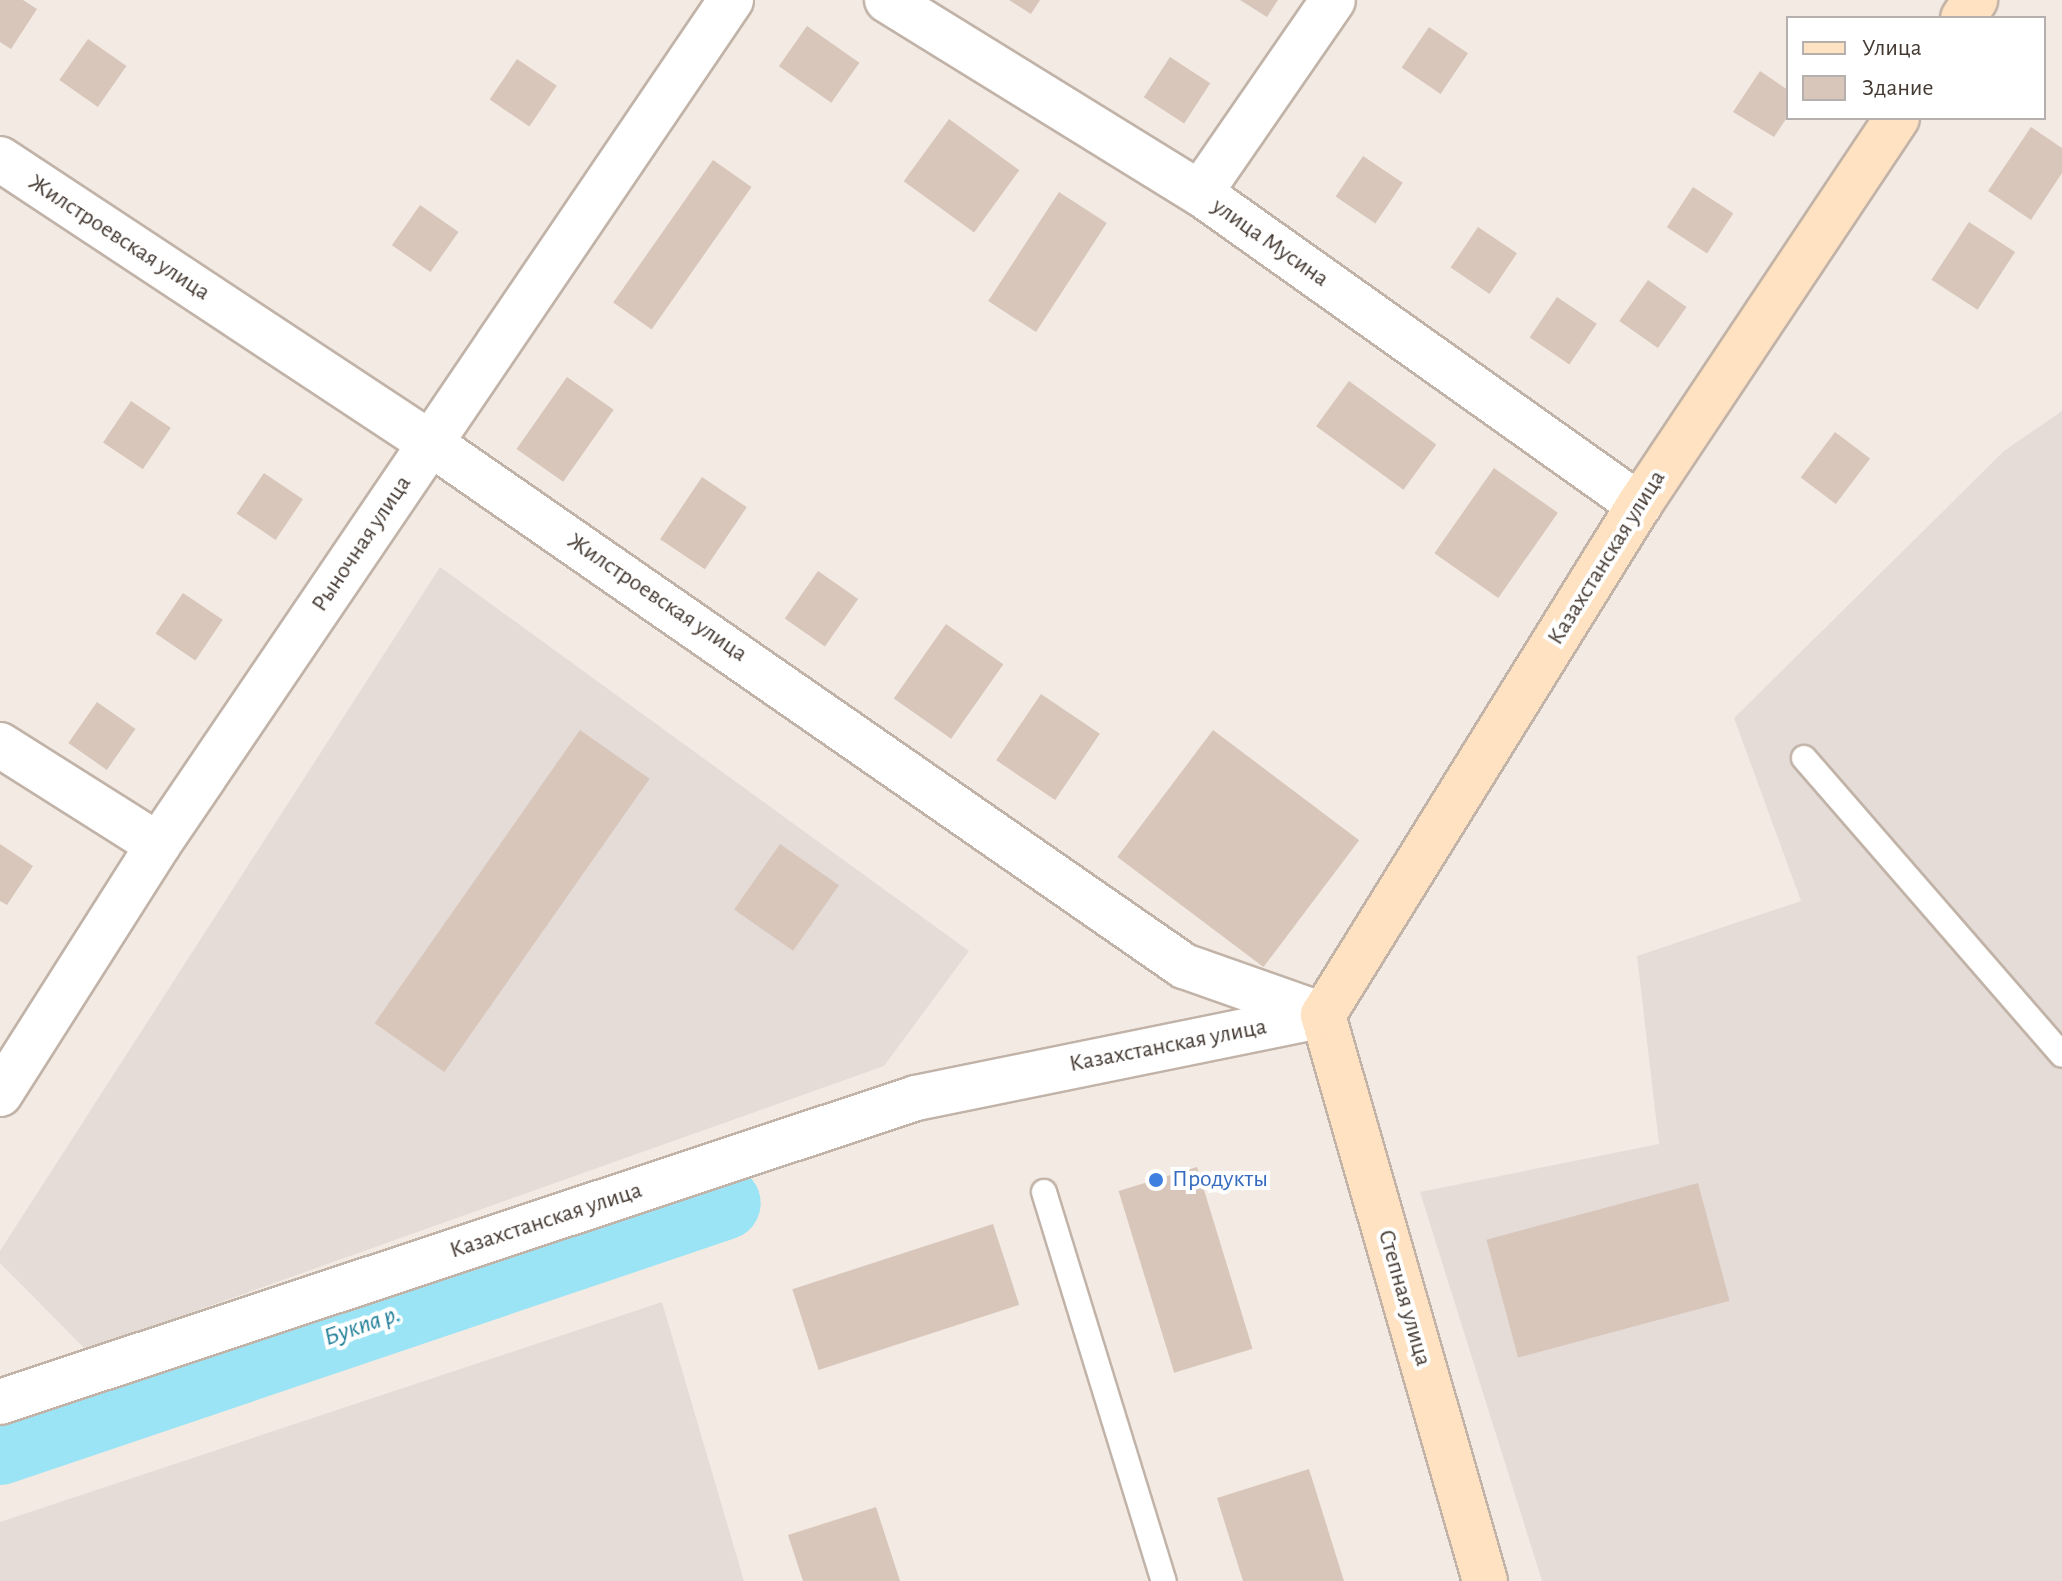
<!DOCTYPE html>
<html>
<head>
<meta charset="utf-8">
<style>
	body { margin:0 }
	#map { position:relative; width:2062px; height:1581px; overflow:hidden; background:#f3ebe3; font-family:"Alegreya Sans",sans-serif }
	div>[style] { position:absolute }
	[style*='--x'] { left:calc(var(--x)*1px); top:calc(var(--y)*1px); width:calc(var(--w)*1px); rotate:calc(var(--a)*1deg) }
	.industrial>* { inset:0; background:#e5dcd8 }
	.river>* { height:74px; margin:-37px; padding:0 37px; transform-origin:37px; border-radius:37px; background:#9ae4f5 }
	.building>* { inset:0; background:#d8c6bb; transform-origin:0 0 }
	.roads { filter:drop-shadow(2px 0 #c2b3a8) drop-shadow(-2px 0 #c2b3a8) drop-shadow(0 2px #c2b3a8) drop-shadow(0 -2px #c2b3a8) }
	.service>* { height:24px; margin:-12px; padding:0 12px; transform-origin:12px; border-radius:12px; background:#fff }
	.minor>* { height:44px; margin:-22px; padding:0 22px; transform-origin:22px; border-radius:22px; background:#fff }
	.tertiary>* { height:44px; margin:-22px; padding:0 22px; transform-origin:22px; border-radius:22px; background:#fff }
	.secondary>* { height:44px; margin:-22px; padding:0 22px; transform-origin:22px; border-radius:22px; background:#ffe2c1 }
	.dots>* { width:22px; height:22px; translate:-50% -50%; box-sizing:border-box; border:4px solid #fff; border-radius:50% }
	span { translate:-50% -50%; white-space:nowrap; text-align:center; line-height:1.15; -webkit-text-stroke:8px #fff; paint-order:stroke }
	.street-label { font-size:24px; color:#453a33 }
	.shop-label { font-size:24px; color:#366cbe }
	.left { translate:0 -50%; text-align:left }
	.water-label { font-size:26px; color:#217f97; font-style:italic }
	.legend { position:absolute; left:1786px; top:16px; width:260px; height:104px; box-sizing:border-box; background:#fff; border:2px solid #b5b0ad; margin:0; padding:10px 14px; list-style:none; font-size:24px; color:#453a33 }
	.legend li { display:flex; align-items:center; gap:16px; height:40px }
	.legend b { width:40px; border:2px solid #b5b0ad }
</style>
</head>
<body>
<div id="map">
	<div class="industrial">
		<div style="clip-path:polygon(2062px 411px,2062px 1581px,1542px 1581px,1420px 1192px,1659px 1144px,1637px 956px,1801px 901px,1734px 718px,2004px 451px)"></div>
		<div style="clip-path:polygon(440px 567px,969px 951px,884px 1066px,86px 1350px,0 1263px,0 1251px)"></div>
		<div style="clip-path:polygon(662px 1302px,744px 1581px,0 1581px,0 1522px)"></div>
	</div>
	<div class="river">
		<div style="--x:0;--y:1448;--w:764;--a:-18.7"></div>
	</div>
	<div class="building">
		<div style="clip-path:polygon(0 0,23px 0,37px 9px,11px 49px,0 42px)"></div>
		<div style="clip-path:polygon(1009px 0,1040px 0,1031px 14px)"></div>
		<div style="clip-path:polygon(1240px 0,1278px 0,1267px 17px)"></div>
		<div style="left:807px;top:26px;width:64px;height:49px;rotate:35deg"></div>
		<div style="left:1429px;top:27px;width:47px;height:49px;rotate:34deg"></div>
		<div style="left:88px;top:39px;width:47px;height:50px;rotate:35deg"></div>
		<div style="left:1170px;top:57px;width:48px;height:48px;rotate:33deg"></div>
		<div style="left:517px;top:59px;width:48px;height:49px;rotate:34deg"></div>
		<div style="clip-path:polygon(1760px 71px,1788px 90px,1788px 116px,1774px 137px,1733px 112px)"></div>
		<div style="left:949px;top:119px;width:87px;height:77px;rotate:36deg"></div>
		<div style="clip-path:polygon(2031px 127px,2062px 148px,2062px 173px,2031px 220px,1988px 191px)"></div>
		<div style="left:1363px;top:156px;width:48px;height:49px;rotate:34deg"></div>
		<div style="left:713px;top:160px;width:47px;height:174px;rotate:35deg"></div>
		<div style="left:1693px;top:187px;width:48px;height:48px;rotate:33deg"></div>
		<div style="left:1059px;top:192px;width:57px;height:130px;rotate:33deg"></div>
		<div style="left:420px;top:205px;width:47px;height:49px;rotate:35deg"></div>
		<div style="left:1969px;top:222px;width:55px;height:69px;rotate:33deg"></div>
		<div style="left:1478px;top:227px;width:47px;height:49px;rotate:34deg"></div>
		<div style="left:1648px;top:280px;width:47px;height:50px;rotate:35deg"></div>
		<div style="left:1557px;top:297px;width:48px;height:49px;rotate:34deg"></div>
		<div style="left:567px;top:377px;width:57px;height:88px;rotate:35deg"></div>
		<div style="left:1349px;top:381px;width:108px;height:56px;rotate:36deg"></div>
		<div style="left:131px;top:401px;width:48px;height:50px;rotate:34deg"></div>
		<div style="left:1835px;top:432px;width:44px;height:57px;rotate:37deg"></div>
		<div style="left:1494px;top:468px;width:78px;height:104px;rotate:35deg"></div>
		<div style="left:264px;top:473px;width:47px;height:49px;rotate:34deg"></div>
		<div style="left:702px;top:477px;width:54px;height:75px;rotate:34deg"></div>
		<div style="left:818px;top:571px;width:49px;height:58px;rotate:35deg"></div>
		<div style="left:183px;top:593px;width:48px;height:49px;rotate:34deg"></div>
		<div style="left:946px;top:624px;width:70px;height:91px;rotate:35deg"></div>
		<div style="left:1041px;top:694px;width:71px;height:80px;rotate:34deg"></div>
		<div style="left:97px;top:702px;width:47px;height:50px;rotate:35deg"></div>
		<div style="left:580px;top:730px;width:85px;height:358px;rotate:35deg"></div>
		<div style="left:1213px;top:730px;width:183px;height:159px;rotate:37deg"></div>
		<div style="clip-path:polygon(0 844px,33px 866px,7px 905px,0 901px)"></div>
		<div style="left:780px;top:844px;width:72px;height:80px;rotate:35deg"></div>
		<div style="left:1197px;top:1167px;width:190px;height:82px;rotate:73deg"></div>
		<div style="left:1698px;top:1183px;width:122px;height:219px;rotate:75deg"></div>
		<div style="left:993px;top:1224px;width:85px;height:211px;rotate:72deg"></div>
		<div style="clip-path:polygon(1309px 1469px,1344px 1581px,1243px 1581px,1217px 1498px)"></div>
		<div style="clip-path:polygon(876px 1507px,900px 1581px,803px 1581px,788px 1535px)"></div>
	</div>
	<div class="roads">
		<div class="service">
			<div style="--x:1804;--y:758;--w:393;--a:49"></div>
			<div style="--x:1044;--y:1192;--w:407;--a:72.9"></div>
		</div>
		<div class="minor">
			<div style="--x:887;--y:0;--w:368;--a:31.7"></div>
			<div style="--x:1200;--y:193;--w:539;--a:35.4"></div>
			<div style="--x:1200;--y:193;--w:234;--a:-55.4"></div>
			<div style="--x:0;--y:745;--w:187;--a:32.3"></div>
			<div style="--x:0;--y:1094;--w:295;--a:-57.6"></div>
			<div style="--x:158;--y:845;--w:1021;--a:-55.86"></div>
			<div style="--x:0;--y:1402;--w:965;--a:-18.36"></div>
			<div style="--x:916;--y:1098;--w:415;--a:-11.5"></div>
		</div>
		<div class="tertiary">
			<div style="--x:0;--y:159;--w:515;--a:33.44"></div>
			<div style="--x:430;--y:443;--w:918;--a:34.75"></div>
			<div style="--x:1184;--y:966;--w:147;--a:19.4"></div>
		</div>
		<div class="secondary">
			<div style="--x:1963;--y:18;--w:22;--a:-56"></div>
			<div style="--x:1485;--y:1581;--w:589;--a:-105.97"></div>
			<div style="--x:1323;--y:1015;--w:600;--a:-58.22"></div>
			<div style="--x:1639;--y:505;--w:465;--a:-56.3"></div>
		</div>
	</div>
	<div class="dots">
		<div style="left:1156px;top:1180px;background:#3f7fe0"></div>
	</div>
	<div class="street-label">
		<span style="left:119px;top:238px;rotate:33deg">Жилстроевская улица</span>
		<span style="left:1270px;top:243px;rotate:35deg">улица Мусина</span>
		<span style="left:362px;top:544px;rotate:-56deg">Рыночная улица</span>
		<span style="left:1607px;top:558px;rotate:-58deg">Казахстанская улица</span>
		<span style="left:657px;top:598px;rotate:34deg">Жилстроевская улица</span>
		<span style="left:1168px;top:1046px;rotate:-11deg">Казахстанская улица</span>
		<span style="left:546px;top:1221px;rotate:-18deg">Казахстанская улица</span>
		<span style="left:1404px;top:1298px;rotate:74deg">Степная улица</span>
	</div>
	<div class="shop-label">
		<span class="left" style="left:1172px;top:1180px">Продукты</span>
	</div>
	<div class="water-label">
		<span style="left:362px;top:1326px;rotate:-19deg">Букпа р.</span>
	</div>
	<ul class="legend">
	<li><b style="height:10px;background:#ffe2c1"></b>Улица</li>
	<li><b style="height:22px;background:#d8c6bb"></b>Здание</li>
	</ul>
</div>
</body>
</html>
